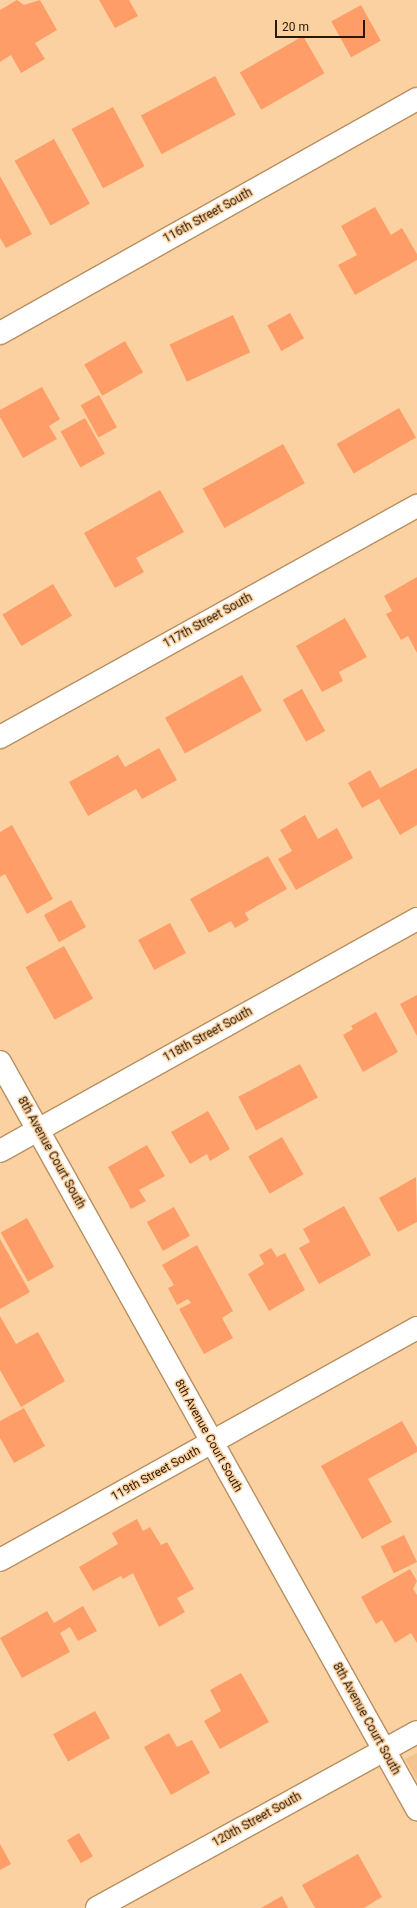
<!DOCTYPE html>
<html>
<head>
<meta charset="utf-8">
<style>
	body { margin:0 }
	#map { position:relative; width:417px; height:1908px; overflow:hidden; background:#fbd1a1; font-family:Roboto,sans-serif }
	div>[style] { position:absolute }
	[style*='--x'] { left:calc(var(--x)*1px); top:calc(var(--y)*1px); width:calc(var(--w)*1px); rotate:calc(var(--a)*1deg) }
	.built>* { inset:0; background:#f4c48e }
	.building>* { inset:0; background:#fe9d67; transform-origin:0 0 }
	.roads { filter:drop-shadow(1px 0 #b78f61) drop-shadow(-1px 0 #b78f61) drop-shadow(0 1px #b78f61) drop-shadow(0 -1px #b78f61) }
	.minor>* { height:22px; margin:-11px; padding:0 11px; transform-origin:11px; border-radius:11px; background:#fff }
	.tertiary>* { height:22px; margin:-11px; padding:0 11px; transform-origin:11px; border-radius:11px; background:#fff }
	span { translate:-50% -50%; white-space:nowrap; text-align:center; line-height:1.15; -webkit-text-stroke:3px #fbd1a1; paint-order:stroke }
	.street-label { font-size:12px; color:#281806 }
	.scale { position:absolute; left:275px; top:20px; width:90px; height:18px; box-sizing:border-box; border:2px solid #281806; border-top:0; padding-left:5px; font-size:12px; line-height:14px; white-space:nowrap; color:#281806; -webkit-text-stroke:3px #fbd1a1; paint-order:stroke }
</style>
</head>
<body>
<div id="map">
	<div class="built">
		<div style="clip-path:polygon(417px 1753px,417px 1780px,405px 1759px)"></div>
	</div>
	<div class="building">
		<div style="clip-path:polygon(17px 0,24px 5px,40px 0,57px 30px,35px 43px,45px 59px,21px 73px,11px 55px,0 62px,0 10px)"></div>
		<div style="clip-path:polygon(99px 0,129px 0,138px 16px,115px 28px)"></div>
		<div style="left:361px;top:5px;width:41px;height:34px;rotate:61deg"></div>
		<div style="left:303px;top:36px;width:43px;height:73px;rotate:60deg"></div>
		<div style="left:215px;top:76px;width:44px;height:84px;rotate:62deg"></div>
		<div style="left:113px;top:107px;width:67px;height:47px;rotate:62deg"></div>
		<div style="left:54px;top:139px;width:74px;height:45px;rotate:61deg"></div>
		<div style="clip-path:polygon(0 176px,32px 234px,6px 248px,0 238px)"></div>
		<div style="clip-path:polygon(375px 207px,391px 235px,402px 228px,417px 254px,417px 260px,355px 295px,338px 265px,357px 255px,341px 226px)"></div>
		<div style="left:290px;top:313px;width:29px;height:26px;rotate:61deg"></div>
		<div style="left:233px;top:315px;width:41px;height:70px;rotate:65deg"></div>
		<div style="left:125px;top:341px;width:36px;height:47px;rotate:60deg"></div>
		<div style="clip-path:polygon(42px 387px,60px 419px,49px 426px,57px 439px,23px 458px,0 417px,0 410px)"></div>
		<div style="left:99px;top:395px;width:37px;height:21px;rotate:61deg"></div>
		<div style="left:399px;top:408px;width:34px;height:72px;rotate:60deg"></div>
		<div style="left:85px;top:418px;width:41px;height:28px;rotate:61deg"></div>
		<div style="left:283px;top:444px;width:45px;height:92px;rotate:61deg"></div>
		<div style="clip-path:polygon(160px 490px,184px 532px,136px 558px,144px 572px,115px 588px,84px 533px)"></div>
		<div style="clip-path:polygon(417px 577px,417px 653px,408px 636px,401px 640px,386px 614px,392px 611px,384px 596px)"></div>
		<div style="left:53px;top:584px;width:37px;height:59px;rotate:59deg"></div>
		<div style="clip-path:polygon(345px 618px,367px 657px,339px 672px,343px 681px,322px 692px,296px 646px)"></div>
		<div style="left:242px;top:675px;width:41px;height:88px;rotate:61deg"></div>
		<div style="left:302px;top:689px;width:48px;height:22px;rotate:61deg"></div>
		<div style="clip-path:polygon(159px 748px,177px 780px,142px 799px,136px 789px,88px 816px,69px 782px,118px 755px,125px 767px)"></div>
		<div style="clip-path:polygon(417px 768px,417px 825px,400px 835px,379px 799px,362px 808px,348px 783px,370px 770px,380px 788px)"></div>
		<div style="clip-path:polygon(305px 815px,318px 839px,337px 828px,353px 858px,296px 890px,278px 859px,292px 851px,280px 830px)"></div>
		<div style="clip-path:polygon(12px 825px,53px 899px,27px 914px,5px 874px,0 877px,0 832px)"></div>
		<div style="clip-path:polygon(268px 856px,287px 889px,245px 913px,249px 920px,235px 928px,231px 921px,209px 933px,190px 899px)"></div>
		<div style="left:71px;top:900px;width:31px;height:31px;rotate:61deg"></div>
		<div style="left:170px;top:923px;width:34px;height:36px;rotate:62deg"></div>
		<div style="left:64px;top:946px;width:60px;height:44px;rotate:61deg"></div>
		<div style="clip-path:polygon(417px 995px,417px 1036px,400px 1004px)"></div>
		<div style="clip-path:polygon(376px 1012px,398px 1052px,363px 1072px,343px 1035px,353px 1029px,351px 1026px)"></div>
		<div style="left:300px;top:1064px;width:38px;height:70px;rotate:62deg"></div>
		<div style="clip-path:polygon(208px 1111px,230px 1149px,210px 1161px,207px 1154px,190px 1164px,171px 1132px)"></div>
		<div style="left:282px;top:1137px;width:43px;height:39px;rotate:60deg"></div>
		<div style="clip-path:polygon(147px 1145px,165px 1176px,139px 1190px,146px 1201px,131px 1209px,108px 1167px)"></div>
		<div style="clip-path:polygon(416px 1177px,417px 1222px,398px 1232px,379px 1198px)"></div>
		<div style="clip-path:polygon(344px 1206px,371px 1255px,319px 1284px,299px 1248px,310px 1242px,303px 1229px)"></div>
		<div style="left:174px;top:1207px;width:33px;height:31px;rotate:61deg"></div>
		<div style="left:27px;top:1218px;width:56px;height:30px;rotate:61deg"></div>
		<div style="clip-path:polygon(0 1239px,30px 1292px,0 1309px)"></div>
		<div style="clip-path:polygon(197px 1245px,233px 1311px,222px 1318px,233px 1338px,204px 1354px,179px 1309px,191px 1303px,188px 1299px,177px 1305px,168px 1288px,174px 1285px,162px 1265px)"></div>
		<div style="clip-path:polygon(271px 1248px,277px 1257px,285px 1253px,305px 1290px,269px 1311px,248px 1274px,264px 1264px,259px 1255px)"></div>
		<div style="clip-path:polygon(0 1316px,16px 1344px,38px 1332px,65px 1381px,21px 1407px,0 1370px)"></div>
		<div style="clip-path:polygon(24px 1408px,45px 1446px,14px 1463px,0 1438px,0 1421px)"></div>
		<div style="clip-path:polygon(402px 1421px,417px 1447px,417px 1452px,368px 1479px,392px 1522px,362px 1539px,321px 1466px)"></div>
		<div style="clip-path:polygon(137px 1519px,143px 1531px,150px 1527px,161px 1545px,167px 1542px,194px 1589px,177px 1598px,185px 1612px,159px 1627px,133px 1573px,123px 1579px,121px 1576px,93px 1591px,79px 1567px,118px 1544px,112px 1533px)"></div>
		<div style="left:404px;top:1535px;width:30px;height:26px;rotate:64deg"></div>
		<div style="clip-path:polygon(410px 1569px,417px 1581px,413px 1589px,417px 1595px,417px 1643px,411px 1633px,395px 1643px,382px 1620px,376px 1624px,361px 1597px)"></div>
		<div style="clip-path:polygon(83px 1606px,97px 1631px,78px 1641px,70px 1627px,60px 1633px,70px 1652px,22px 1678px,0 1638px,47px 1611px,54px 1623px)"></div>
		<div style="clip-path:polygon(241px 1673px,269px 1722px,220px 1749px,204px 1721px,221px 1711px,210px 1690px)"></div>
		<div style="left:95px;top:1711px;width:31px;height:48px;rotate:61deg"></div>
		<div style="clip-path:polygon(169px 1733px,177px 1747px,192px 1740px,210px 1773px,171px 1795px,144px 1747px)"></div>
		<div style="left:79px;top:1833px;width:27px;height:14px;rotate:59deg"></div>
		<div style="clip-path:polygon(0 1844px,11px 1864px,0 1870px)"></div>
		<div style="clip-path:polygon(358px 1854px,382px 1897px,364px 1908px,315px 1908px,302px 1885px)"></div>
		<div style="clip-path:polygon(282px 1896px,288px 1908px,261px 1908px)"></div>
	</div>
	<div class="roads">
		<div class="minor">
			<div style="--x:0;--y:737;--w:477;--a:-29"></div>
			<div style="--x:0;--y:1062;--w:856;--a:60.83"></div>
			<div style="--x:0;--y:1151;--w:477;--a:-29.1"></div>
			<div style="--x:0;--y:1560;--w:477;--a:-29.1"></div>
			<div style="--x:97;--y:1908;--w:365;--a:-28.8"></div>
		</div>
		<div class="tertiary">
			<div style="--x:0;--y:333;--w:478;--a:-29.3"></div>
		</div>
	</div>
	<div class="street-label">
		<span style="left:208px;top:216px;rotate:-29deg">116th Street South</span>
		<span style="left:208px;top:621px;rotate:-29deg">117th Street South</span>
		<span style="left:208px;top:1035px;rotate:-29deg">118th Street South</span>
		<span style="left:51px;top:1153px;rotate:61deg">8th Avenue Court South</span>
		<span style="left:208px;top:1436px;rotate:61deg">8th Avenue Court South</span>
		<span style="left:156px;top:1474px;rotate:-29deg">119th Street South</span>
		<span style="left:366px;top:1719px;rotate:61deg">8th Avenue Court South</span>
		<span style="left:257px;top:1820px;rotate:-29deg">120th Street South</span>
	</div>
	<div class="scale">20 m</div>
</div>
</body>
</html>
